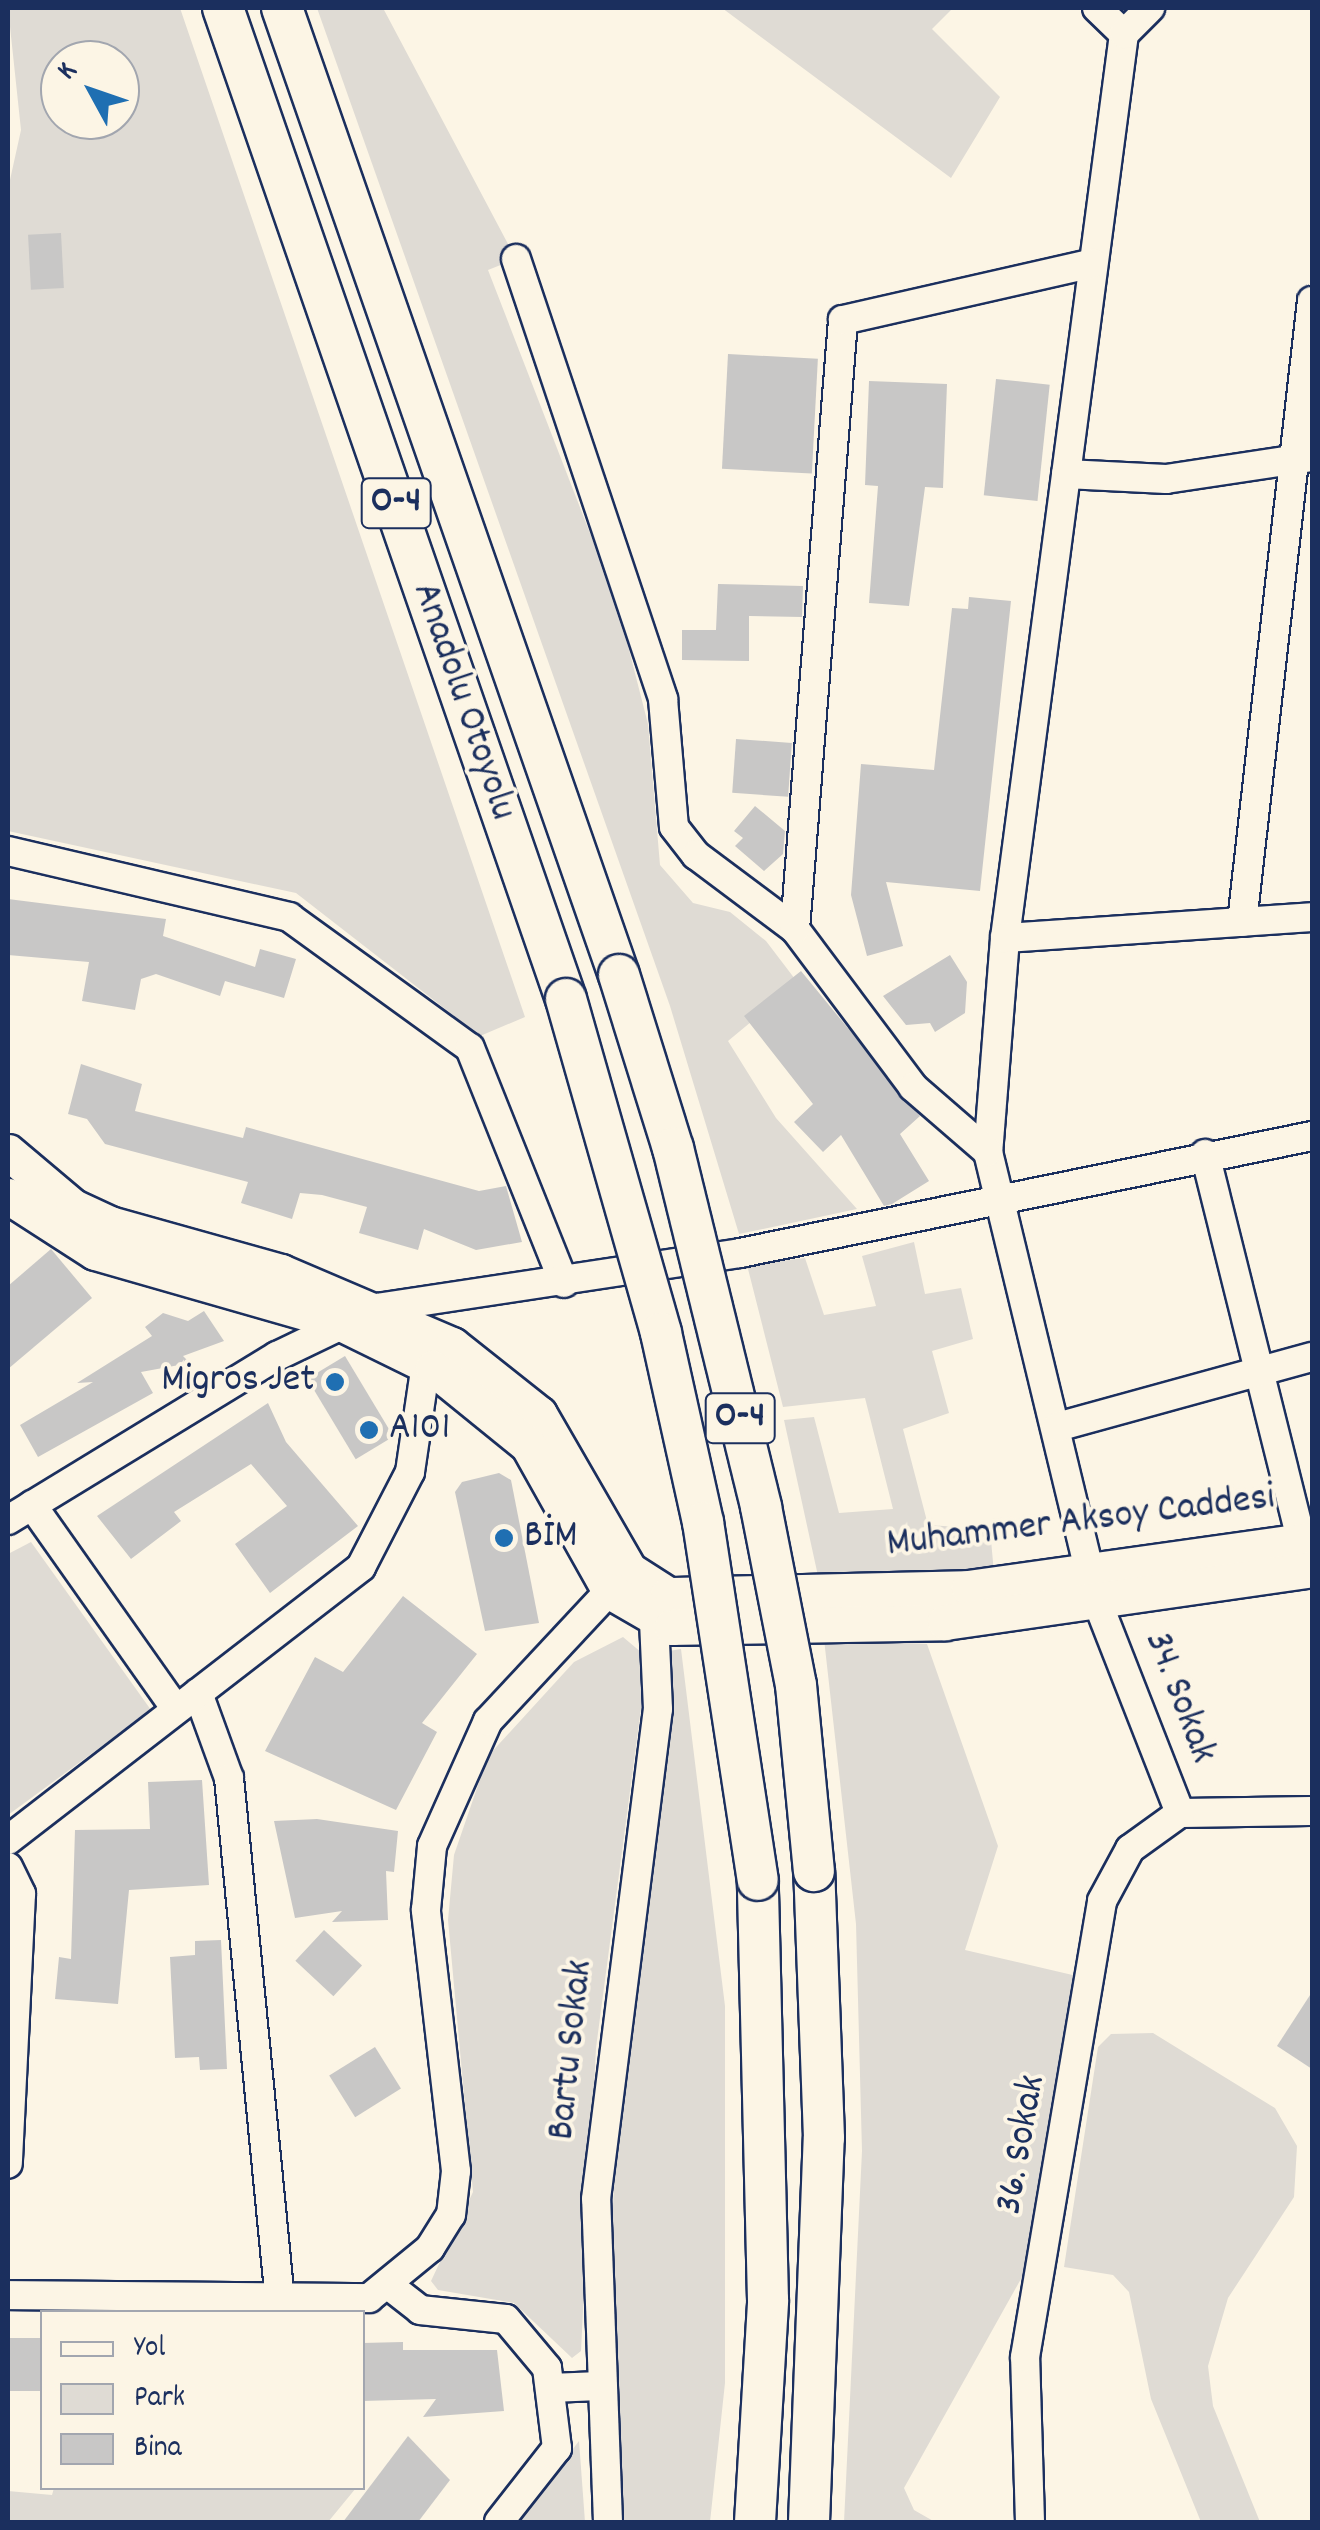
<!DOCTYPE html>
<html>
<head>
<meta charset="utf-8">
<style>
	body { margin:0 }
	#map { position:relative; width:1320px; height:2530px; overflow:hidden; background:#fcf5e5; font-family:Dekko,sans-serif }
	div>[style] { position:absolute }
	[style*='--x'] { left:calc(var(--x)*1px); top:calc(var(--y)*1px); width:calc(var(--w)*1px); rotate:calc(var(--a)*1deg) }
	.green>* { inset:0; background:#dfdbd4 }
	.building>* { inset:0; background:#c8c7c6; transform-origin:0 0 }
	.roads { filter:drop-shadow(2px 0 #1b2f5e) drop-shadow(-2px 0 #1b2f5e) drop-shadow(0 2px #1b2f5e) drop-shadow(0 -2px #1b2f5e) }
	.minor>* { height:28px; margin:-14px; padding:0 14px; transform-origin:14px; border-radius:14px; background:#fcf5e5 }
	.major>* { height:35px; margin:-17.5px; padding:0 17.5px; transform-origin:17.5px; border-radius:17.5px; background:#fcf5e5 }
	.highway>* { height:40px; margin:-20px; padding:0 20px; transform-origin:20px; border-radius:20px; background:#fcf5e5 }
	.bridges { filter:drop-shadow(2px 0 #1b2f5e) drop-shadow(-2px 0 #1b2f5e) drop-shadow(0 2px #1b2f5e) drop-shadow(0 -2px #1b2f5e) }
	.highway-bridge>* { height:40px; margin:-20px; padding:0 20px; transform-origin:20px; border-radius:20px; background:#fcf5e5 }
	.dots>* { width:28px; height:28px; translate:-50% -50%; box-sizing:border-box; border:5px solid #fcf5e5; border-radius:50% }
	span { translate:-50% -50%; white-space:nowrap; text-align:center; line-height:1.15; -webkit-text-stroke:8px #fcf5e5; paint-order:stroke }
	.shield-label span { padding:2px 8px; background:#fcf5e5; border:2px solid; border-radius:8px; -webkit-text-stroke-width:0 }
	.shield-label { font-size:38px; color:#1b2f5e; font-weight:700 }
	.street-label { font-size:40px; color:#1b2f5e }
	.poi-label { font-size:40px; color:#1b2f5e }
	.right { translate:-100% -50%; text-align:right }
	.left { translate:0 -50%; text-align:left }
	.frame { position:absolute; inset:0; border:10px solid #1b2f5e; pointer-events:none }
	.legend { position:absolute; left:40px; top:2310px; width:325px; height:180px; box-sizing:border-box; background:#fcf5e5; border:2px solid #a2a6af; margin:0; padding:12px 18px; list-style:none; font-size:30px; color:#1b2f5e }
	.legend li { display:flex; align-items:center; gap:20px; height:50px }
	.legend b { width:50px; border:2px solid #a2a6af }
	.north { position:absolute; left:40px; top:40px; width:100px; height:100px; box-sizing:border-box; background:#fcf5e5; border:2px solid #a2a6af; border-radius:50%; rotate:310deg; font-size:28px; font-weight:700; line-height:40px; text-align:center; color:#1b2f5e }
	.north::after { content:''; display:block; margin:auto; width:35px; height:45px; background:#1f6fb2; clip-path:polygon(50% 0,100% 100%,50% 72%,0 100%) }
</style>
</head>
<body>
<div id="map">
	<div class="green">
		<div style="clip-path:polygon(evenodd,8px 8px,180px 8px,525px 1017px,480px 1036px,296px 893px,8px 831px,8px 189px,21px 130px,8px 8px,60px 60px,120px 60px,120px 120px,60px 120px,60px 60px)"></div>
		<div style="clip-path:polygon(317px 8px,383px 8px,516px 259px,488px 270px,617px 603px,648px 724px,660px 865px,693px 903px,730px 912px,766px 941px,798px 983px,728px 1041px,776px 1118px,857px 1209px,739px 1234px,670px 1006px)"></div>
		<div style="clip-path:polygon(722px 8px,953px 8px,932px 29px,1000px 97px,951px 178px)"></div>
		<div style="clip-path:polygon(914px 1242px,925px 1294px,961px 1288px,973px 1339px,932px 1351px,949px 1413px,903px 1429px,928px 1525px,990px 1529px,994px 1573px,818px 1576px,784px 1420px,814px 1417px,839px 1513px,893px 1509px,865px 1398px,783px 1407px,747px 1265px,805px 1258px,824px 1315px,876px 1306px,862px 1256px)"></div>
		<div style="clip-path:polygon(31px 1542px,151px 1710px,8px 1815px,8px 1554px)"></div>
		<div style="clip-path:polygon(623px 1637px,642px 1653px,645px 1678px,596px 2048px,581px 2351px,572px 2358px,514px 2303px,438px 2290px,431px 2281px,473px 2192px,448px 1920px,454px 1855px,488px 1756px,574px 1662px)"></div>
		<div style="clip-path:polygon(824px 1639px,927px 1644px,998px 1846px,965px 1950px,1081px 1977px,1022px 2277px,904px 2488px,914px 2510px,935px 2522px,844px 2522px,862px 2151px,856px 1924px)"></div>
		<div style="clip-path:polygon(681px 1649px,725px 2006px,725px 2383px,710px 2522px,624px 2522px,609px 2279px,615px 2169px,668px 1745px,669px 1651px)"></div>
		<div style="clip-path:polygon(1153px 2033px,1275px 2108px,1297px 2146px,1294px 2197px,1228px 2298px,1208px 2366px,1213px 2406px,1260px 2522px,1201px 2522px,1151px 2399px,1129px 2292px,1113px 2275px,1064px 2267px,1098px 2047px,1111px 2034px)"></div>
		<div style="clip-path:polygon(579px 2441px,585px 2522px,517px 2522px)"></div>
		<div style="clip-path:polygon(54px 2488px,356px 2488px,328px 2522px,8px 2522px,8px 2491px,52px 2495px)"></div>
	</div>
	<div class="building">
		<div style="left:61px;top:233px;width:55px;height:33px;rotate:87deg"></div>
		<div style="left:728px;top:354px;width:90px;height:115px;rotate:3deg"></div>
		<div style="left:996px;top:379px;width:54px;height:117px;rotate:6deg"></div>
		<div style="clip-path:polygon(869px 381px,947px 384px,943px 488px,925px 487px,909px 606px,869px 603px,878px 486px,865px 485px)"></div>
		<div style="clip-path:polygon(718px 584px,803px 586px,802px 617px,749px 616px,749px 661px,682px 660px,682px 630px,716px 630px)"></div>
		<div style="clip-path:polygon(969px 597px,1011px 601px,980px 891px,886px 882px,903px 946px,867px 956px,851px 895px,861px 764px,934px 770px,952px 608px,968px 609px)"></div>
		<div style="left:736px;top:739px;width:56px;height:54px;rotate:4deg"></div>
		<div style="clip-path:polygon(755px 806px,785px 831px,783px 854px,764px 871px,735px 846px,743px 838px,734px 831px)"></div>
		<div style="clip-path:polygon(8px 899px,166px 919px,163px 936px,255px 967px,260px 949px,296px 959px,284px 998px,225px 981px,220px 996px,156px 974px,141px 979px,135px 1010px,82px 1001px,89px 962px,8px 955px)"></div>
		<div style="clip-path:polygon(950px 955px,967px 982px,965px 1013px,935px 1032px,930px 1023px,906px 1025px,883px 996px)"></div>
		<div style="clip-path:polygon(801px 971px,920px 1116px,900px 1134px,929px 1181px,892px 1204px,884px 1206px,841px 1135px,823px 1152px,794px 1122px,813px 1104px,744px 1016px)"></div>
		<div style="clip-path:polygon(81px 1064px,142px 1084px,135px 1111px,243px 1138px,246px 1127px,479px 1191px,506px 1186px,522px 1242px,476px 1250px,424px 1229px,418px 1250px,359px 1233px,367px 1207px,322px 1195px,300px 1193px,292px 1219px,241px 1203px,248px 1182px,105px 1144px,87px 1119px,68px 1114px)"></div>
		<div style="clip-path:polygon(51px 1249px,92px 1298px,8px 1369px,8px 1286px)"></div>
		<div style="clip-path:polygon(204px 1311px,224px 1341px,183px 1356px,190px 1363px,141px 1372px,153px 1393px,38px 1457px,20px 1425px,93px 1382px,77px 1383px,152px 1336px,145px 1327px,163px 1313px,188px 1321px)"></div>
		<div style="left:345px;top:1356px;width:94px;height:44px;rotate:59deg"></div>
		<div style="clip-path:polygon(268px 1403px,286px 1442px,358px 1526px,270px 1593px,235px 1544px,287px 1506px,251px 1464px,174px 1512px,181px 1521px,131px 1559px,97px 1516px)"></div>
		<div style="clip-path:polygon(499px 1473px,511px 1480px,539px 1623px,485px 1631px,455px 1492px,462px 1482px)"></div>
		<div style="clip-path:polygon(403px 1596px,477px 1654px,422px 1723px,437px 1732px,396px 1810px,265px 1751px,315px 1657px,343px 1672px)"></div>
		<div style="clip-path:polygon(202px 1780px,209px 1885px,129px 1890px,118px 2004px,55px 1999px,59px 1957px,71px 1959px,75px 1830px,150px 1829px,148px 1782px)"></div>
		<div style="clip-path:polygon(317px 1819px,398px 1831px,394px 1872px,386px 1871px,388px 1920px,332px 1922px,342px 1911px,295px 1918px,274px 1821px)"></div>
		<div style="left:324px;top:1930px;width:52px;height:42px;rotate:43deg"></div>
		<div style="clip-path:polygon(221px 1940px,227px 2069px,200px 2070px,199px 2057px,175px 2058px,170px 1957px,195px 1955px,195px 1941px)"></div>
		<div style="clip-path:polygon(1312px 1992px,1312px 2069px,1277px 2046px)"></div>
		<div style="left:375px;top:2047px;width:49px;height:54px;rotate:58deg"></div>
		<div style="left:42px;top:2338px;width:53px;height:34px;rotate:90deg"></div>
		<div style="clip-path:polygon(403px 2342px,403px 2350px,497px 2350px,504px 2411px,423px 2417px,436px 2399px,362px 2401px,362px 2343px)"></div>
		<div style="clip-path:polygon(408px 2436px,450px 2480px,418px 2522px,343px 2522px)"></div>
	</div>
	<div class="roads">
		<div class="minor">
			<div style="--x:1097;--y:8;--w:37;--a:44"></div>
			<div style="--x:1124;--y:34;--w:912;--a:97.5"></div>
			<div style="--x:1005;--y:938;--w:215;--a:94.5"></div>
			<div style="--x:988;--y:1152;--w:462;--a:76.4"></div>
			<div style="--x:1097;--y:1601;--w:228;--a:68.6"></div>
			<div style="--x:1180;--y:1813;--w:132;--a:-0.9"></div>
			<div style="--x:1124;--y:34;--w:37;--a:-45"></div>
			<div style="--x:516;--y:259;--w:464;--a:71.5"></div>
			<div style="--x:663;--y:699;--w:128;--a:85.1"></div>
			<div style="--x:674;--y:827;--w:36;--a:52"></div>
			<div style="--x:696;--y:855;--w:124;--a:36.8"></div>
			<div style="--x:795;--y:929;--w:197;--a:53.2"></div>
			<div style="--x:913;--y:1087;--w:99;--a:40.9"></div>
			<div style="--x:1066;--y:474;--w:100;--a:2.9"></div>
			<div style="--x:1166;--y:479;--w:148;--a:-8.6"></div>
			<div style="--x:8;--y:851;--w:289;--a:13.2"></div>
			<div style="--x:289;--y:917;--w:223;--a:35.9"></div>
			<div style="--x:470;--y:1048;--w:253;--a:68.2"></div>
			<div style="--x:1242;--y:922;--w:625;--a:-83.57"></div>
			<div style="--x:795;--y:929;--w:611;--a:-85.49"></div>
			<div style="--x:843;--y:320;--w:256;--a:-12.8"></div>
			<div style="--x:1005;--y:938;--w:308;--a:-3.9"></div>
			<div style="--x:1205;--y:1154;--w:418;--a:76"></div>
			<div style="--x:1057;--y:1427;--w:264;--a:-15.4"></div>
			<div style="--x:32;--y:1505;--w:250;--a:54.8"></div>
			<div style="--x:8;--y:1520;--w:315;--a:-31.4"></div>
			<div style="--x:277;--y:1356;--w:111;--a:-25.6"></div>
			<div style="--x:377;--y:1308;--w:367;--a:-8.6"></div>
			<div style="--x:740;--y:1253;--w:584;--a:-11.56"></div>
			<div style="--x:198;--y:1693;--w:90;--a:70"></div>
			<div style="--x:229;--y:1778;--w:525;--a:84.43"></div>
			<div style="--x:8;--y:1840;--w:446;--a:-37.7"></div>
			<div style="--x:361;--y:1567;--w:107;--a:-62.7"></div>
			<div style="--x:410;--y:1472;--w:123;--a:-81.6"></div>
			<div style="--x:8;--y:1867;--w:30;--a:64"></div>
			<div style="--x:21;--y:1894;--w:270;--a:92.8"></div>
			<div style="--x:391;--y:2287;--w:37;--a:38"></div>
			<div style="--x:420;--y:2310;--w:86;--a:6"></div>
			<div style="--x:506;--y:2319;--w:64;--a:50.1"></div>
			<div style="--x:547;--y:2368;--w:81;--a:82.9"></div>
			<div style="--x:557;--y:2448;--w:94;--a:128.1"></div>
			<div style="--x:8;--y:2295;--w:361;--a:0.5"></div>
			<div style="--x:369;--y:2298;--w:79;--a:-39.3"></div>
			<div style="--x:430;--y:2248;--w:39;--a:-58"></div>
			<div style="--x:451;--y:2215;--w:44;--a:-83.5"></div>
			<div style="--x:456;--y:2171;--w:263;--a:-96.6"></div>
			<div style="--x:426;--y:1910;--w:64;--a:-84.6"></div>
			<div style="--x:432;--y:1846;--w:137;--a:-65.9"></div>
			<div style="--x:488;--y:1721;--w:198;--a:-47"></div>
			<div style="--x:550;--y:2388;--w:50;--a:-2.3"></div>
			<div style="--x:608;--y:2522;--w:323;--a:-92.1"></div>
			<div style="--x:596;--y:2199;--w:494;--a:-82.8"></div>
			<div style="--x:658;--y:1709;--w:110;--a:-92.6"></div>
			<div style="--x:1030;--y:2522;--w:165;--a:-91.7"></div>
			<div style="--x:1025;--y:2357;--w:462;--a:-80.4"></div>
			<div style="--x:1102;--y:1901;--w:59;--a:-61.7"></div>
			<div style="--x:1130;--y:1849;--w:62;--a:-35.8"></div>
		</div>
		<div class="major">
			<div style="--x:8;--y:1152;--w:85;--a:40.2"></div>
			<div style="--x:73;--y:1207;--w:41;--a:24.7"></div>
			<div style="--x:110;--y:1224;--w:178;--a:15.7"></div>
			<div style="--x:281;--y:1272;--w:186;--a:23.1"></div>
			<div style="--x:452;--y:1345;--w:111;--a:38.4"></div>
			<div style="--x:539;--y:1414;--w:180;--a:60"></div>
			<div style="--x:629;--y:1570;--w:46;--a:32.7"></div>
			<div style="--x:668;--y:1595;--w:301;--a:-1.3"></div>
			<div style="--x:969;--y:1588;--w:346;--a:-8"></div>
			<div style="--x:8;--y:1196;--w:103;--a:32.8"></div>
			<div style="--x:95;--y:1252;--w:254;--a:16"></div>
			<div style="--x:339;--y:1322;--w:105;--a:26.1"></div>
			<div style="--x:433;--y:1368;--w:122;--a:39"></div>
			<div style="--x:528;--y:1445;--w:167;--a:60.7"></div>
			<div style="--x:610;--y:1591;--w:72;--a:30.1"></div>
			<div style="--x:672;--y:1627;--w:273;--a:-1"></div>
			<div style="--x:945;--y:1622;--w:371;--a:-8.2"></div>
		</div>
		<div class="highway">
			<div style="--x:223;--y:8;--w:1049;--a:70.91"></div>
			<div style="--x:282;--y:8;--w:1024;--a:70.79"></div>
			<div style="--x:755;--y:2522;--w:222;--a:-86.6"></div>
			<div style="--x:768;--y:2300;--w:420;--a:-91.4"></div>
			<div style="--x:809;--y:2522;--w:384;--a:-87.8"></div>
			<div style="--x:824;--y:2138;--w:267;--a:-92.1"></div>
		</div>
	</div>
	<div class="bridges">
		<div class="highway-bridge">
			<div style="--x:619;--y:975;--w:181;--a:72.7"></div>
			<div style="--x:673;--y:1148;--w:370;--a:76.2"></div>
			<div style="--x:761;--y:1507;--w:181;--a:78.9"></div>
			<div style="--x:796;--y:1685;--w:187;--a:84.5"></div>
			<div style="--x:566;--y:999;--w:347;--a:74.1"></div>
			<div style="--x:661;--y:1333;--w:194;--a:77.5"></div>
			<div style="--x:703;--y:1522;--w:362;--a:81.3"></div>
		</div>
	</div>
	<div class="dots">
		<div style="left:335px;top:1382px;background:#1f6fb2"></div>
		<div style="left:369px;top:1430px;background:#1f6fb2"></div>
		<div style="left:504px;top:1538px;background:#1f6fb2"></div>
	</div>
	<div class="shield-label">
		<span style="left:396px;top:503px">O-4</span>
		<span style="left:740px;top:1418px">O-4</span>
	</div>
	<div class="street-label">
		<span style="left:462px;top:702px;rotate:71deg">Anadolu Otoyolu</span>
		<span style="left:1081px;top:1523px;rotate:-7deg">Muhammer Aksoy Caddesi</span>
		<span style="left:1178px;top:1698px;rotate:69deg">34. Sokak</span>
		<span style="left:573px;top:2050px;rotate:-84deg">Bartu Sokak</span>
		<span style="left:1023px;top:2145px;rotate:-80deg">36. Sokak</span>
	</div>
	<div class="poi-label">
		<span class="right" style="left:315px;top:1382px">Migros Jet</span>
		<span class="left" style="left:389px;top:1430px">A101</span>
		<span class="left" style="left:524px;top:1538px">BİM</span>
	</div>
	<div class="frame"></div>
	<ul class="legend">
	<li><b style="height:12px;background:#fcf5e5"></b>Yol</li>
	<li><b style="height:28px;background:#dfdbd4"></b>Park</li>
	<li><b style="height:28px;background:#c8c7c6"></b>Bina</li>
	</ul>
	<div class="north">K</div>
</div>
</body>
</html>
